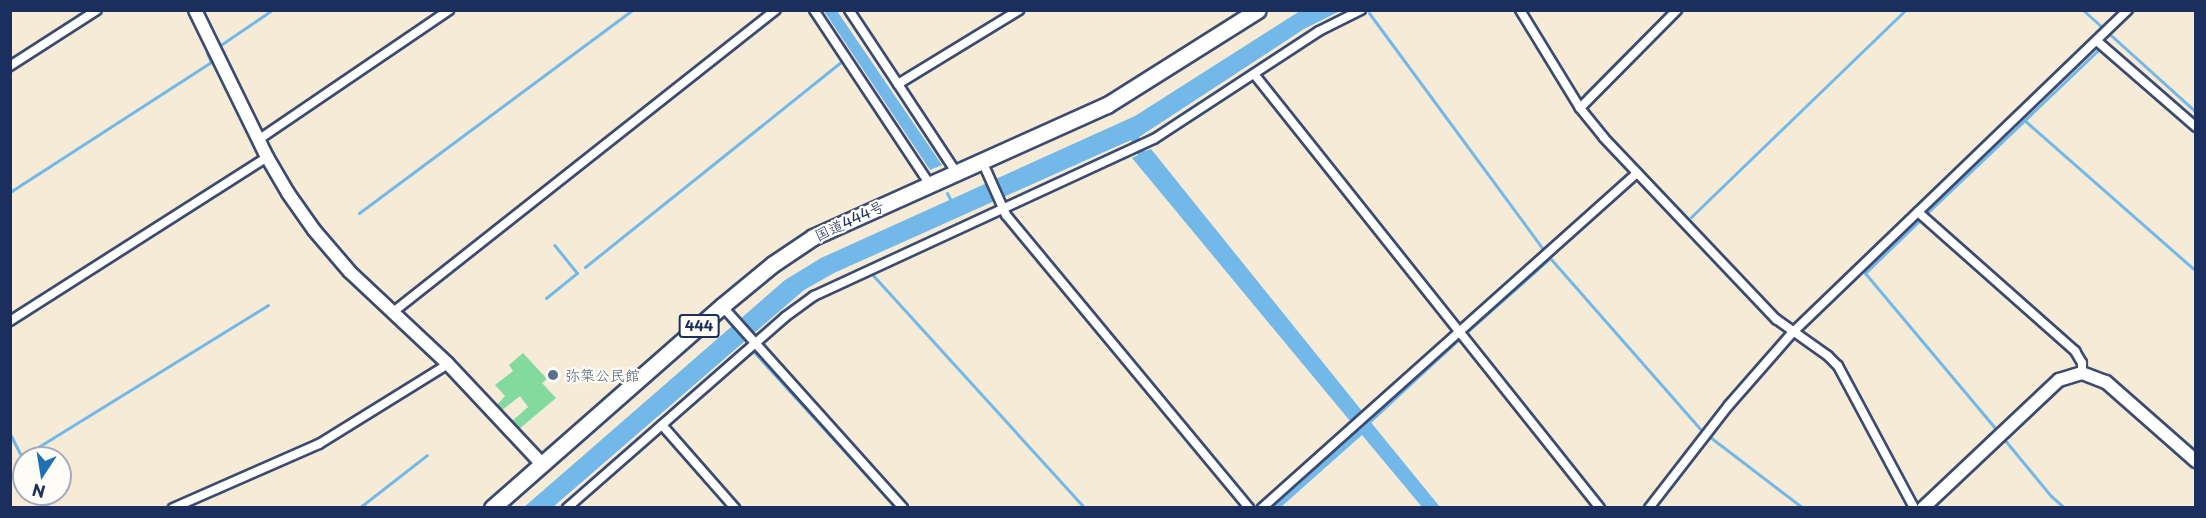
<!DOCTYPE html>
<html>
<head>
<meta charset="utf-8">
<style>
	body { margin:0 }
	#map { position:relative; width:2206px; height:518px; overflow:hidden; background:#f6ebd7; font-family:"Playpen Sans","Klee One",sans-serif }
	div>[style] { position:absolute }
	[style*='--x'] { left:calc(var(--x)*1px); top:calc(var(--y)*1px); width:calc(var(--w)*1px); rotate:calc(var(--a)*1deg) }
	.green>* { inset:0; background:#83da9e }
	.water>* { inset:0; background:#72b8e9 }
	.stream>* { height:3px; margin:-1.5px; padding:0 1.5px; transform-origin:1.5px; border-radius:1.5px; background:#72b8e9 }
	.roads { filter:drop-shadow(2px 0 #3c4b70) drop-shadow(-2px 0 #3c4b70) drop-shadow(0 2px #3c4b70) drop-shadow(0 -2px #3c4b70) }
	.street>* { height:8px; margin:-4px; padding:0 4px; transform-origin:4px; border-radius:4px; background:#fff }
	.secondary>* { height:12px; margin:-6px; padding:0 6px; transform-origin:6px; border-radius:6px; background:#fff }
	.highway>* { height:15px; margin:-7.5px; padding:0 7.5px; transform-origin:7.5px; border-radius:7.5px; background:#fff }
	.dots>* { width:16px; height:16px; translate:-50% -50%; box-sizing:border-box; border:3px solid #fdfcf7; border-radius:50% }
	span { translate:-50% -50%; white-space:nowrap; text-align:center; line-height:1.15; -webkit-text-stroke:4.5px #fdfcf7; paint-order:stroke }
	.shield-label span { padding:2px 4px; background:#fdfcf7; border:2px solid; border-radius:4px; -webkit-text-stroke-width:0 }
	.shield-label { font-size:14px; color:#1b2f5e; font-weight:700 }
	.street-label { font-size:15px; color:#1b2f5e }
	.service-label { font-size:15px; color:#4e5e75 }
	.left { translate:0 -50%; text-align:left }
	.frame { position:absolute; inset:0; border:12px solid #1b2f5e; pointer-events:none }
	.north { position:absolute; left:12px; top:446px; width:60px; height:60px; box-sizing:border-box; background:#fdfcf7; border:2px solid #a3aaba; border-radius:50%; rotate:192deg; font-size:16px; font-weight:700; line-height:24px; text-align:center; color:#1b2f5e }
	.north::after { content:''; display:block; margin:auto; width:21px; height:27px; background:#1f6fb2; clip-path:polygon(50% 0,100% 100%,50% 72%,0 100%) }
</style>
</head>
<body>
<div id="map">
	<div class="green">
		<div style="clip-path:polygon(523px 353px,547px 379px,542px 383px,556px 398px,518px 430px,511px 422px,528px 407px,520px 396px,501px 411px,496px 406px,505px 396px,495px 385px,513px 371px,509px 365px)"></div>
	</div>
	<div class="water">
		<div style="clip-path:polygon(824px 11px,837px 11px,942px 165px,930px 170px)"></div>
		<div style="clip-path:polygon(1300px 11px,1340px 11px,1304px 29px,1139px 137px,1145px 151px,1151px 149px,1362px 411px,1359px 414px,1366px 422px,1369px 420px,1440px 507px,1422px 507px,1362px 435px,1281px 507px,1271px 507px,1360px 427px,1353px 419px,1350px 421px,1132px 158px,1138px 155px,1131px 140px,834px 273px,804px 290px,553px 507px,523px 508px,785px 280px,821px 258px,1135px 116px)"></div>
	</div>
	<div class="stream">
		<div style="--x:2083;--y:10;--w:152;--a:42.1"></div>
		<div style="--x:1369;--y:13;--w:292;--a:53.6"></div>
		<div style="--x:222;--y:44;--w:60;--a:-34.2"></div>
		<div style="--x:900;--y:77;--w:128;--a:-31.6"></div>
		<div style="--x:1584;--y:95;--w:120;--a:-45"></div>
		<div style="--x:2024;--y:120;--w:229;--a:41.3"></div>
		<div style="--x:10;--y:192;--w:239;--a:-32.9"></div>
		<div style="--x:211;--y:62;--w:10;--a:-114"></div>
		<div style="--x:947;--y:193;--w:7;--a:63"></div>
		<div style="--x:359;--y:213;--w:340;--a:-36.6"></div>
		<div style="--x:1927;--y:213;--w:239;--a:-43.6"></div>
		<div style="--x:1691;--y:217;--w:298;--a:-44"></div>
		<div style="--x:1919;--y:221;--w:75;--a:136.1"></div>
		<div style="--x:1865;--y:273;--w:202;--a:50"></div>
		<div style="--x:585;--y:267;--w:331;--a:-38.7"></div>
		<div style="--x:870;--y:272;--w:319;--a:47.7"></div>
		<div style="--x:546;--y:298;--w:40;--a:-39"></div>
		<div style="--x:577;--y:273;--w:36;--a:-129"></div>
		<div style="--x:1467;--y:332;--w:111;--a:-41.7"></div>
		<div style="--x:1550;--y:258;--w:230;--a:48.7"></div>
		<div style="--x:754;--y:352;--w:211;--a:47.7"></div>
		<div style="--x:1368;--y:423;--w:124;--a:-42.7"></div>
		<div style="--x:10;--y:434;--w:30;--a:63"></div>
		<div style="--x:1710;--y:437;--w:117;--a:37.4"></div>
		<div style="--x:2004;--y:439;--w:74;--a:50.5"></div>
		<div style="--x:2051;--y:496;--w:18;--a:41"></div>
		<div style="--x:22;--y:457;--w:289;--a:-31.7"></div>
		<div style="--x:41;--y:494;--w:16;--a:63"></div>
		<div style="--x:359;--y:508;--w:86;--a:-37.9"></div>
	</div>
	<div class="roads">
		<div class="street">
			<div style="--x:814;--y:10;--w:208;--a:56.4"></div>
			<div style="--x:849;--y:10;--w:89;--a:56.5"></div>
			<div style="--x:1520;--y:10;--w:115;--a:58.5"></div>
			<div style="--x:1580;--y:108;--w:38;--a:51"></div>
			<div style="--x:1604;--y:138;--w:250;--a:46.5"></div>
			<div style="--x:1776;--y:319;--w:64;--a:35.4"></div>
			<div style="--x:1828;--y:356;--w:14;--a:45"></div>
			<div style="--x:1838;--y:366;--w:161;--a:61.8"></div>
			<div style="--x:2097;--y:41;--w:131;--a:41"></div>
			<div style="--x:10;--y:66;--w:103;--a:-32.8"></div>
			<div style="--x:1254;--y:74;--w:555;--a:51.44"></div>
			<div style="--x:1580;--y:108;--w:138;--a:-45.3"></div>
			<div style="--x:258;--y:140;--w:231;--a:-34.2"></div>
			<div style="--x:982;--y:161;--w:59;--a:66"></div>
			<div style="--x:1006;--y:215;--w:381;--a:50.3"></div>
			<div style="--x:956;--y:172;--w:105;--a:-123.4"></div>
			<div style="--x:898;--y:84;--w:142;--a:-31.4"></div>
			<div style="--x:1918;--y:212;--w:210;--a:41.5"></div>
			<div style="--x:2075;--y:351;--w:14;--a:60"></div>
			<div style="--x:2082;--y:363;--w:10;--a:90"></div>
			<div style="--x:722;--y:306;--w:271;--a:48.1"></div>
			<div style="--x:392;--y:313;--w:489;--a:-38.3"></div>
			<div style="--x:10;--y:321;--w:305;--a:-32.5"></div>
			<div style="--x:662;--y:425;--w:111;--a:48.7"></div>
			<div style="--x:173;--y:508;--w:159;--a:-23.7"></div>
			<div style="--x:319;--y:444;--w:152;--a:-31.8"></div>
			<div style="--x:567;--y:508;--w:290;--a:-41.2"></div>
			<div style="--x:785;--y:317;--w:36;--a:-36"></div>
			<div style="--x:814;--y:296;--w:374;--a:-24.8"></div>
			<div style="--x:1154;--y:139;--w:197;--a:-33.2"></div>
			<div style="--x:1319;--y:31;--w:47;--a:-26.6"></div>
			<div style="--x:1262;--y:508;--w:503;--a:-41.78"></div>
			<div style="--x:1649;--y:508;--w:130;--a:-52.2"></div>
			<div style="--x:1729;--y:405;--w:97;--a:-48.8"></div>
			<div style="--x:1793;--y:332;--w:465;--a:-43.9"></div>
		</div>
		<div class="secondary">
			<div style="--x:195;--y:10;--w:164;--a:63.9"></div>
			<div style="--x:267;--y:157;--w:42;--a:59.7"></div>
			<div style="--x:288;--y:193;--w:45;--a:54.9"></div>
			<div style="--x:314;--y:230;--w:55;--a:49.4"></div>
			<div style="--x:350;--y:272;--w:134;--a:43.2"></div>
			<div style="--x:448;--y:364;--w:136;--a:46.8"></div>
			<div style="--x:1923;--y:508;--w:187;--a:-43.3"></div>
			<div style="--x:2059;--y:380;--w:24;--a:-17"></div>
			<div style="--x:2082;--y:373;--w:26;--a:21"></div>
			<div style="--x:2106;--y:382;--w:120;--a:41.3"></div>
		</div>
		<div class="highway">
			<div style="--x:492;--y:508;--w:306;--a:-41.3"></div>
			<div style="--x:722;--y:306;--w:66;--a:-39.5"></div>
			<div style="--x:773;--y:264;--w:48;--a:-34"></div>
			<div style="--x:813;--y:237;--w:322;--a:-24.2"></div>
			<div style="--x:1107;--y:105;--w:178;--a:-32.2"></div>
		</div>
	</div>
	<div class="dots">
		<div style="left:553px;top:375px;background:#5c6f8a"></div>
	</div>
	<div class="shield-label">
		<span style="left:699px;top:326px">444</span>
	</div>
	<div class="street-label">
		<span style="left:849px;top:220px;rotate:-25deg">国道444号</span>
	</div>
	<div class="service-label">
		<span class="left" style="left:565px;top:375px">弥築公民館</span>
	</div>
	<div class="frame"></div>
	<div class="north">N</div>
</div>
</body>
</html>
